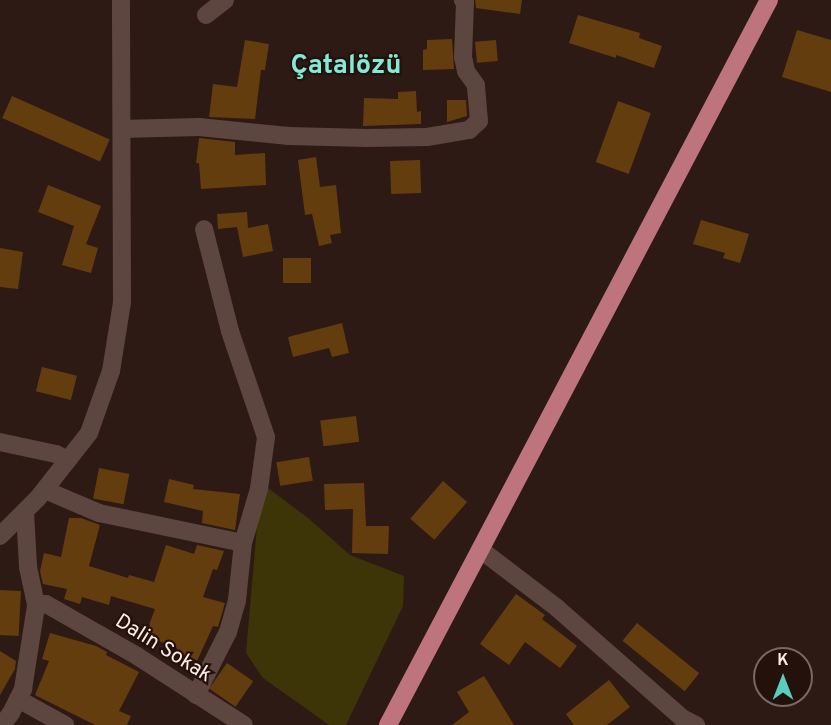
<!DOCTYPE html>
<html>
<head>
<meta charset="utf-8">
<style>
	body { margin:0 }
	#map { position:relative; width:831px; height:725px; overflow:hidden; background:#2e1a14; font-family:Overpass,sans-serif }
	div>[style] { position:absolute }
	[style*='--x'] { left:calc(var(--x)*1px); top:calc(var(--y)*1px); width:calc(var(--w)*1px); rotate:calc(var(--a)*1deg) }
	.green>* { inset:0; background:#3d3408 }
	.building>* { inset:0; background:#633d0d; transform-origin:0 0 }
	.minor>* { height:18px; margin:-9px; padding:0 9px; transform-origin:9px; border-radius:9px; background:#5d463f }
	.major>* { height:18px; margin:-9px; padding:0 9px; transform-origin:9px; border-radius:9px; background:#be747d }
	span { translate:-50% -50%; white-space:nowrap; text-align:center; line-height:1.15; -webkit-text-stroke:4.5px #24110b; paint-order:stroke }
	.street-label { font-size:21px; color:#faece7 }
	.district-label { font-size:27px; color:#82ead9; font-weight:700 }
	.north { position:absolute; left:753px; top:647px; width:60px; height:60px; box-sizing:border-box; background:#24110b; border:2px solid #7a6963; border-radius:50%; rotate:0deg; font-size:16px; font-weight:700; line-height:24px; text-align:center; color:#faece7 }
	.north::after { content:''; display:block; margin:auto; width:21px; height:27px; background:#5acebd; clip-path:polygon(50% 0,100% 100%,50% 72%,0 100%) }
</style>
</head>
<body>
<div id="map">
	<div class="green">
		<div style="clip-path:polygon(264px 485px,308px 518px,350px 555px,404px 576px,403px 606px,346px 725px,329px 725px,263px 678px,246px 653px,257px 526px)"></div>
	</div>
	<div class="building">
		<div style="clip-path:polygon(475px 0,522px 0,520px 14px,476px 8px)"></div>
		<div style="clip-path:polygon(578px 15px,640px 33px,639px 38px,662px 46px,654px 68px,616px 55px,616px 58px,569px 43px)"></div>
		<div style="clip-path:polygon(797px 30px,831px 40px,831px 92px,782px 77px)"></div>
		<div style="clip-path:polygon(452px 39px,454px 69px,423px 70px,423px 50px,427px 49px,427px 40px)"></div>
		<div style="clip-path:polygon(245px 40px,269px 44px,265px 70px,261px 70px,255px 119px,209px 117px,213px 84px,237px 87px)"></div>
		<div style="left:496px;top:40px;width:21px;height:21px;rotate:85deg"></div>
		<div style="clip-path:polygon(416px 91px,417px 112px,421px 111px,421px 124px,363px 126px,364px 98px,398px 99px,398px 92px)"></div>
		<div style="left:12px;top:96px;width:107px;height:24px;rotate:24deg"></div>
		<div style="clip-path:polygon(447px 100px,466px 100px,467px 116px,447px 122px)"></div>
		<div style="left:618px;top:101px;width:35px;height:65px;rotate:20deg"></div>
		<div style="clip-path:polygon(199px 138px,235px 142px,235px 155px,265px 153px,266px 185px,201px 189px,199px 163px,196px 163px)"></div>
		<div style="clip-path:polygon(316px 157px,320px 187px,336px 185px,341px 233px,330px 235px,332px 243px,319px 246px,312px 214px,305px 215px,298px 160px)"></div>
		<div style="left:420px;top:160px;width:33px;height:30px;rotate:88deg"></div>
		<div style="clip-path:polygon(48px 185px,101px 206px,86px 244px,98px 248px,91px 273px,62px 265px,74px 226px,38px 212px)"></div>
		<div style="clip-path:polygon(247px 212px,248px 228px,268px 224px,273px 251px,243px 257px,237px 227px,218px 229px,217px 214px)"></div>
		<div style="clip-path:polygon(701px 220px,749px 234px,740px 263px,723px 258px,725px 253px,693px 244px)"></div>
		<div style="clip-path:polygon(0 248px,23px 252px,18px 289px,0 287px)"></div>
		<div style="left:283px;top:258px;width:28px;height:25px"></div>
		<div style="clip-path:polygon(342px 323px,349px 353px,332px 357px,329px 348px,293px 357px,288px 337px)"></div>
		<div style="left:42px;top:367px;width:36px;height:25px;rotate:14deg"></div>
		<div style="left:356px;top:416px;width:26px;height:36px;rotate:83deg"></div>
		<div style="left:309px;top:457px;width:24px;height:33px;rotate:81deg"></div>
		<div style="left:99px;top:468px;width:31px;height:31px;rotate:11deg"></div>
		<div style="clip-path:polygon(169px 479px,194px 485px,193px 489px,240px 494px,235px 530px,202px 523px,203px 511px,164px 502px)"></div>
		<div style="left:443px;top:481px;width:32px;height:50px;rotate:41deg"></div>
		<div style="clip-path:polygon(364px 483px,366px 526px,389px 526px,388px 554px,352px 553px,353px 509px,325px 510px,324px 484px)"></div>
		<div style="clip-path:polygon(69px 518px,81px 518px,100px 525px,89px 566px,128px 578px,129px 575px,154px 582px,166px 545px,194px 554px,197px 545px,224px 551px,217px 570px,213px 569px,203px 597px,225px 603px,218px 627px,213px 626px,197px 661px,176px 652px,177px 648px,145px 636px,155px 609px,111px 596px,109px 605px,82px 597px,80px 604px,64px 599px,67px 589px,43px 584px,40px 571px,44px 553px,61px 557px)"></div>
		<div style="left:0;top:590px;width:21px;height:45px;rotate:3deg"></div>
		<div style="clip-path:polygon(516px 594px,545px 615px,542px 619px,577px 646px,560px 668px,525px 642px,509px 665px,480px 644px)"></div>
		<div style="left:637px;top:623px;width:80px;height:23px;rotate:39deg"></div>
		<div style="clip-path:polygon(50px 633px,96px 646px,107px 652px,106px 655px,139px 672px,119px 711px,131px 716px,127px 725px,95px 725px,35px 695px,49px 661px,42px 659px)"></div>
		<div style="clip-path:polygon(0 651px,16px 661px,15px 669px,0 695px)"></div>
		<div style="left:227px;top:663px;width:32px;height:31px;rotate:35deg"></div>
		<div style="clip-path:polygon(484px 676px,514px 725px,452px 725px,469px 712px,457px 692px)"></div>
		<div style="clip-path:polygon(609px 680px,630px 707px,607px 725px,574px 725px,566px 714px)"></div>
	</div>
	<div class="minor">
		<div style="--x:206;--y:15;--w:24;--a:-38"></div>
		<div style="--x:122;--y:129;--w:77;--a:-1.5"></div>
		<div style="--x:199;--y:127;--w:90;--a:5.7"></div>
		<div style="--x:289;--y:136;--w:78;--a:1.5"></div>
		<div style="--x:367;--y:138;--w:60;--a:-1"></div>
		<div style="--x:427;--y:137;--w:43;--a:-9.5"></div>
		<div style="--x:469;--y:130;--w:13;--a:-42"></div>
		<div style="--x:479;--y:121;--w:36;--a:-95"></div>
		<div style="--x:476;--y:85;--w:17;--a:-126"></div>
		<div style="--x:466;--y:71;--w:14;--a:-102"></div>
		<div style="--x:463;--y:57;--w:54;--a:-87.9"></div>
		<div style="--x:465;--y:3;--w:4;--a:-124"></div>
		<div style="--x:0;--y:442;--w:57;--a:12.1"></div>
		<div style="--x:56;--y:454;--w:13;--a:27"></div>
		<div style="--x:45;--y:490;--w:59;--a:23.1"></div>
		<div style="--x:99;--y:513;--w:147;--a:11.8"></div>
		<div style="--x:25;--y:511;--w:56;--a:86.9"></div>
		<div style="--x:28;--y:567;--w:40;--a:78"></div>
		<div style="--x:0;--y:536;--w:54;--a:-45"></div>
		<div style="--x:38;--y:498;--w:83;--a:-51.9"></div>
		<div style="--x:89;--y:433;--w:66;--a:-70.5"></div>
		<div style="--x:111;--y:371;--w:70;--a:-80.9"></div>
		<div style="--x:122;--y:302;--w:302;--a:-90.2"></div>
		<div style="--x:481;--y:550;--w:96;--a:37.3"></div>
		<div style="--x:557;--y:608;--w:167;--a:41.3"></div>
		<div style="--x:682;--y:718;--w:16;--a:27"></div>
		<div style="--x:196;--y:695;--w:71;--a:-63.1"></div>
		<div style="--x:228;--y:632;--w:33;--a:-74"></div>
		<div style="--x:237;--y:600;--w:57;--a:-84"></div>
		<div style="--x:243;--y:543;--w:56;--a:-73.5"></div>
		<div style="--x:259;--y:489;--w:52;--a:-82.3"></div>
		<div style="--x:266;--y:437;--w:112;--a:-108.8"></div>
		<div style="--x:230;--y:331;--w:105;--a:-104.3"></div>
		<div style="--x:18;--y:699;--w:54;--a:29"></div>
		<div style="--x:2;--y:725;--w:15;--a:-53"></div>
		<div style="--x:11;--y:713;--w:27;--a:-63"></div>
		<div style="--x:23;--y:689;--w:84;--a:-81.1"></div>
		<div style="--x:36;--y:606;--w:10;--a:-11"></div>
		<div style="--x:46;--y:604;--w:105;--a:29.7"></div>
		<div style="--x:137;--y:656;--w:127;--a:32.8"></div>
	</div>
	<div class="major">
		<div style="--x:388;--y:725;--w:819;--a:-62.28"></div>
	</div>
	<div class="street-label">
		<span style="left:163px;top:649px;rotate:32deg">Dalin Sokak</span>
	</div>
	<div class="district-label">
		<span style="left:346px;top:67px">Çatalözü</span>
	</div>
	<div class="north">K</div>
</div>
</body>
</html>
